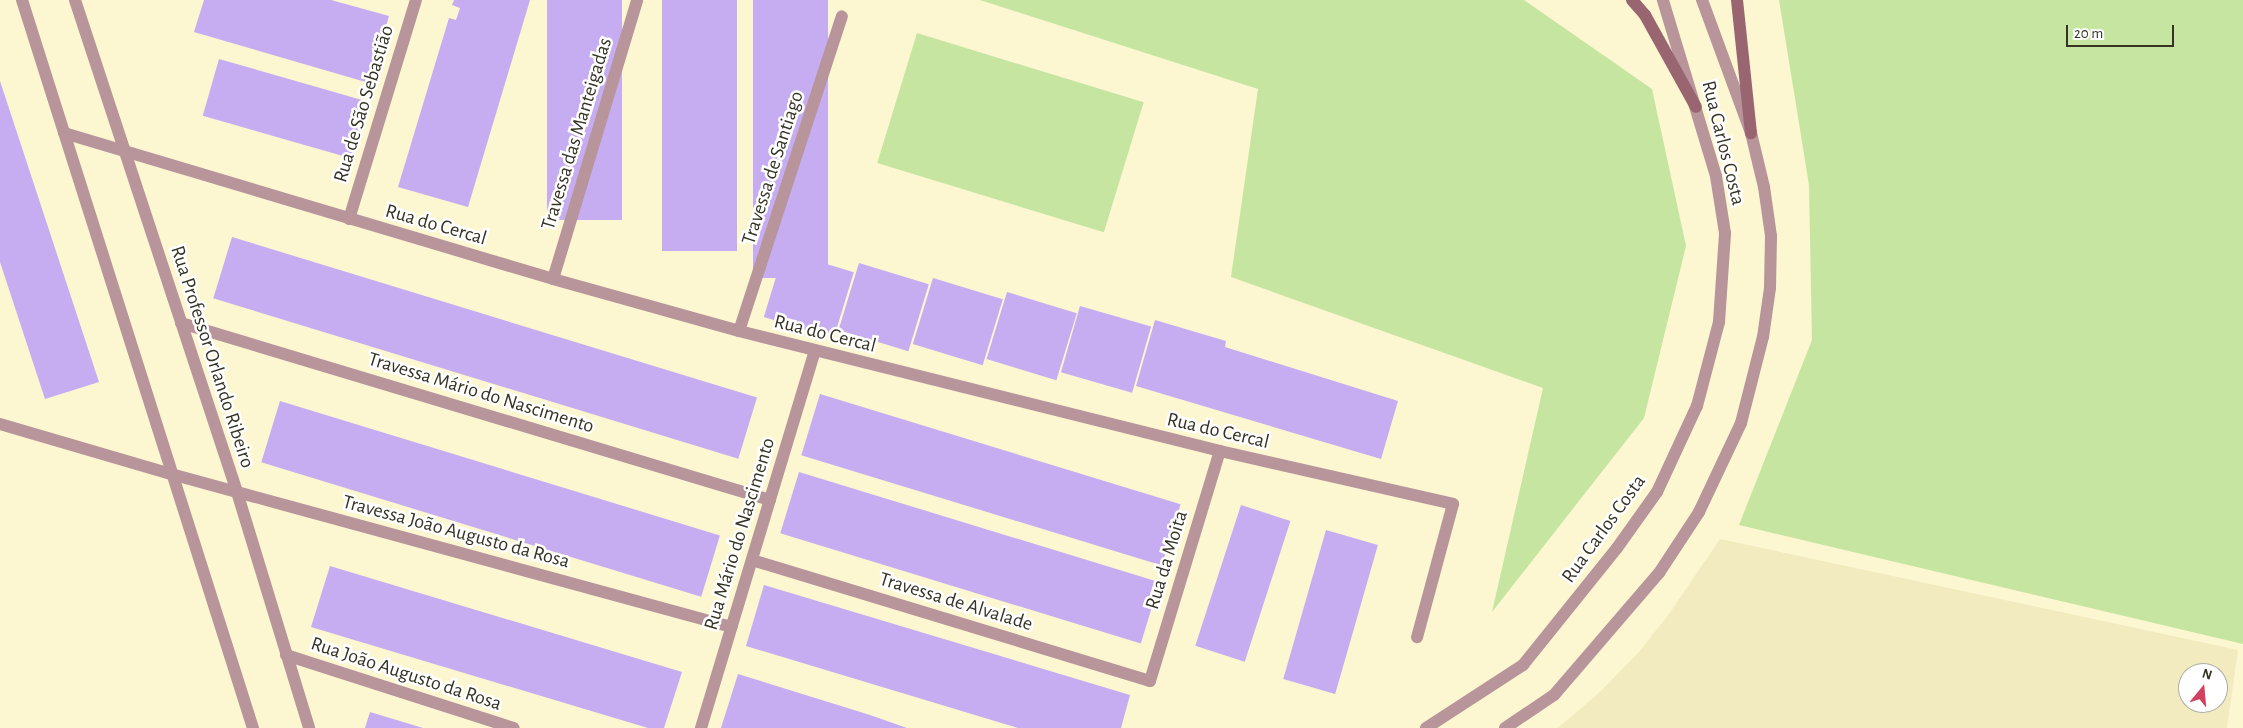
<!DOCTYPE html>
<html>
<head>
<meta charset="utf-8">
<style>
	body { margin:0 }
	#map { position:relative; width:2243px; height:728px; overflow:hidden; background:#fcf6d1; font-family:"Alegreya Sans",sans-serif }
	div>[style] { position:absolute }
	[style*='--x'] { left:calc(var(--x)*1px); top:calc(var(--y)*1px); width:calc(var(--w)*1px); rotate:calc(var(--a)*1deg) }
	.built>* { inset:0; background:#f2ebbf }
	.green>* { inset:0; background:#c5e5a1; transform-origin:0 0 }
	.building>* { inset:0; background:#c6acf0; transform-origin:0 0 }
	.minor>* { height:12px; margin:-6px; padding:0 6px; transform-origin:6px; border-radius:6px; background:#b8949b }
	.tertiary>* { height:12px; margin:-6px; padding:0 6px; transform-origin:6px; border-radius:6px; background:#b8949b }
	.secondary>* { height:12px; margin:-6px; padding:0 6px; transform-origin:6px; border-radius:6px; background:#986571 }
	span { translate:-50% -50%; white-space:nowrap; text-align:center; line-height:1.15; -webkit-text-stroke:5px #fff; paint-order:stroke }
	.street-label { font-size:20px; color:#353324 }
	.north { position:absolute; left:2178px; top:663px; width:50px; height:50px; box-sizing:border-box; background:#fff; border:1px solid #aeada7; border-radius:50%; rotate:17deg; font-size:14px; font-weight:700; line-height:20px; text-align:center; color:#353324 }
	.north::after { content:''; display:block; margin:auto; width:18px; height:22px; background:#d0415f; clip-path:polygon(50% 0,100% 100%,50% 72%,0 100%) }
	.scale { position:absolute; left:2066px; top:25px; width:108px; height:22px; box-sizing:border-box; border:2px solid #353324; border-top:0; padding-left:6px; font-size:15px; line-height:18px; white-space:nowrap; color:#353324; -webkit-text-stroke:4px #fff; paint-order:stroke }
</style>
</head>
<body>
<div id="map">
	<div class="built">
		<div style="clip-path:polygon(evenodd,1720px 539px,2238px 650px,2227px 728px,1558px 728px,1600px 692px,1639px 652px,1669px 614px,1720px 539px,2188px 673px,2218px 673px,2218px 703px,2188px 703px,2188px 673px)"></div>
	</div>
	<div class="green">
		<div style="clip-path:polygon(980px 0,1524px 0,1652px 89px,1686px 246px,1644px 418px,1492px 612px,1543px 388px,1231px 277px,1258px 89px)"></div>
		<div style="clip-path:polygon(1779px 0,2243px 0,2243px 644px,1739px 525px,1812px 340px,1809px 185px)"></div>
		<div style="left:917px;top:33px;width:237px;height:136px;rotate:17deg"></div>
	</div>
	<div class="building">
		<div style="clip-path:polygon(204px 0,331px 0,389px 16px,369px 83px,194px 32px)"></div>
		<div style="clip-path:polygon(454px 0,530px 0,468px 207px,398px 187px,449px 18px,456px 20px,460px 8px,452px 5px)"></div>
		<div style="left:547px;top:0;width:75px;height:220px"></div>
		<div style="left:662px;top:0;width:75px;height:251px"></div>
		<div style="left:753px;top:0;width:75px;height:278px"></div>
		<div style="left:219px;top:59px;width:155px;height:59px;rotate:16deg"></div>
		<div style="clip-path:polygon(0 81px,99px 382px,45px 399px,0 262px)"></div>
		<div style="left:232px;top:237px;width:549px;height:64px;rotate:17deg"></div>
		<div style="left:784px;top:251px;width:73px;height:69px;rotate:17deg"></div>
		<div style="left:859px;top:263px;width:73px;height:70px;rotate:17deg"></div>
		<div style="left:933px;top:278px;width:73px;height:69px;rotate:17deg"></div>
		<div style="left:1007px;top:292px;width:73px;height:70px;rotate:17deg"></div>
		<div style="left:1080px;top:306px;width:74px;height:69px;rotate:16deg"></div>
		<div style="clip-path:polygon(1155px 320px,1226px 341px,1225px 347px,1398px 401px,1381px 459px,1136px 386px)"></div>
		<div style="left:820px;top:394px;width:377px;height:64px;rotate:17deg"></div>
		<div style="left:280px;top:401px;width:460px;height:64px;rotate:17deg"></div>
		<div style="left:799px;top:472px;width:377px;height:64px;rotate:17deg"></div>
		<div style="left:1241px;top:505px;width:52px;height:148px;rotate:18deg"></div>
		<div style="left:1326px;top:530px;width:54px;height:155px;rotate:16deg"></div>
		<div style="clip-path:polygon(330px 566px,682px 672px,664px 728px,648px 728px,311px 627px)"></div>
		<div style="clip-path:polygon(764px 585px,1130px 695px,1121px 728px,1018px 728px,746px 646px)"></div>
		<div style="clip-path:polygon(738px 674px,870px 715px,907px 728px,721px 728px)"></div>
		<div style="clip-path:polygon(370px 712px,423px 728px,365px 728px)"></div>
	</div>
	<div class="minor">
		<div style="--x:22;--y:0;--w:764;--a:72.4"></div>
		<div style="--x:75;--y:0;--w:518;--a:71.77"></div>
		<div style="--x:237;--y:492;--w:247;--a:73"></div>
		<div style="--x:64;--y:133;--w:510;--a:16.62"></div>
		<div style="--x:553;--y:279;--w:193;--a:15.6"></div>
		<div style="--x:739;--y:331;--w:496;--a:14"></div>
		<div style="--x:1220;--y:451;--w:239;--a:12.8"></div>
		<div style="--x:1453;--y:504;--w:138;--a:105.1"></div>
		<div style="--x:349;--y:219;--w:229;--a:-73"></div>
		<div style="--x:553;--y:279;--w:291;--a:-73.2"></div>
		<div style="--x:181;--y:323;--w:615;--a:16.73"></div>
		<div style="--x:739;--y:331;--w:331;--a:-71.9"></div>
		<div style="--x:0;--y:424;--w:178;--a:16.3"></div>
		<div style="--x:171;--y:474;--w:581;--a:15.26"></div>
		<div style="--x:752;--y:560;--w:416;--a:16.9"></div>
		<div style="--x:1150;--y:681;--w:240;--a:-73.1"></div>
		<div style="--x:286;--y:655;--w:239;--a:17.8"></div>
		<div style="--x:701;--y:728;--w:394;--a:-73.2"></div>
	</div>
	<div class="tertiary">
		<div style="--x:1426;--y:728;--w:116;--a:-33"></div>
		<div style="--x:1523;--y:665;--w:150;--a:-51.2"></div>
		<div style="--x:1617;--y:548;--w:69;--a:-54.5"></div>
		<div style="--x:1657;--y:492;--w:95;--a:-65.1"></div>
		<div style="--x:1697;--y:406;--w:87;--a:-75.3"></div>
		<div style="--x:1719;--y:322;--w:89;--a:-86.1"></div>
		<div style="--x:1725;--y:233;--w:58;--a:-99"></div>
		<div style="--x:1716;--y:176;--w:184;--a:-106.8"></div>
		<div style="--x:1505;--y:728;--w:59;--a:-34"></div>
		<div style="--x:1554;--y:695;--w:161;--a:-49.3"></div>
		<div style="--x:1659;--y:573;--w:73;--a:-56.7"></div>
		<div style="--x:1699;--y:512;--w:98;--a:-64.7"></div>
		<div style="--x:1741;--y:423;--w:89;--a:-75.7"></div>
		<div style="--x:1763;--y:337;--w:49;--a:-81.9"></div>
		<div style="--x:1770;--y:288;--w:52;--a:-88.9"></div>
		<div style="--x:1771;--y:236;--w:49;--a:-98.1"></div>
		<div style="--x:1764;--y:187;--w:56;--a:-103.5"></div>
		<div style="--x:1751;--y:133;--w:142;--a:-110.2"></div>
	</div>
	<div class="secondary">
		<div style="--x:1632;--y:0;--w:20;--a:49"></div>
		<div style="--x:1645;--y:15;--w:105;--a:61"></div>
		<div style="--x:1737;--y:0;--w:134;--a:84"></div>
	</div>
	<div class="street-label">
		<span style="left:364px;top:104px;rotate:-73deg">Rua de São Sebastião</span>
		<span style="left:577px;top:134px;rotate:-73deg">Travessa das Manteigadas</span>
		<span style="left:1723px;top:143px;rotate:76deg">Rua Carlos Costa</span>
		<span style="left:773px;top:168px;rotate:-72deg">Travessa de Santiago</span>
		<span style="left:436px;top:225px;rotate:16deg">Rua do Cercal</span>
		<span style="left:825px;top:334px;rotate:14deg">Rua do Cercal</span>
		<span style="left:212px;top:357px;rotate:72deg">Rua Professor Orlando Ribeiro</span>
		<span style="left:481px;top:393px;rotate:17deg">Travessa Mário do Nascimento</span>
		<span style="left:1218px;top:431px;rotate:13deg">Rua do Cercal</span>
		<span style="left:1604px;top:529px;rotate:-54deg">Rua Carlos Costa</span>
		<span style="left:456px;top:532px;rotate:15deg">Travessa João Augusto da Rosa</span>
		<span style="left:740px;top:534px;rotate:-73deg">Rua Mário do Nascimento</span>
		<span style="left:1167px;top:560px;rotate:-73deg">Rua da Moita</span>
		<span style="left:956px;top:602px;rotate:17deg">Travessa de Alvalade</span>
		<span style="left:406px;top:674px;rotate:18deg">Rua João Augusto da Rosa</span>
	</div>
	<div class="north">N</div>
	<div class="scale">20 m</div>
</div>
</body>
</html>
